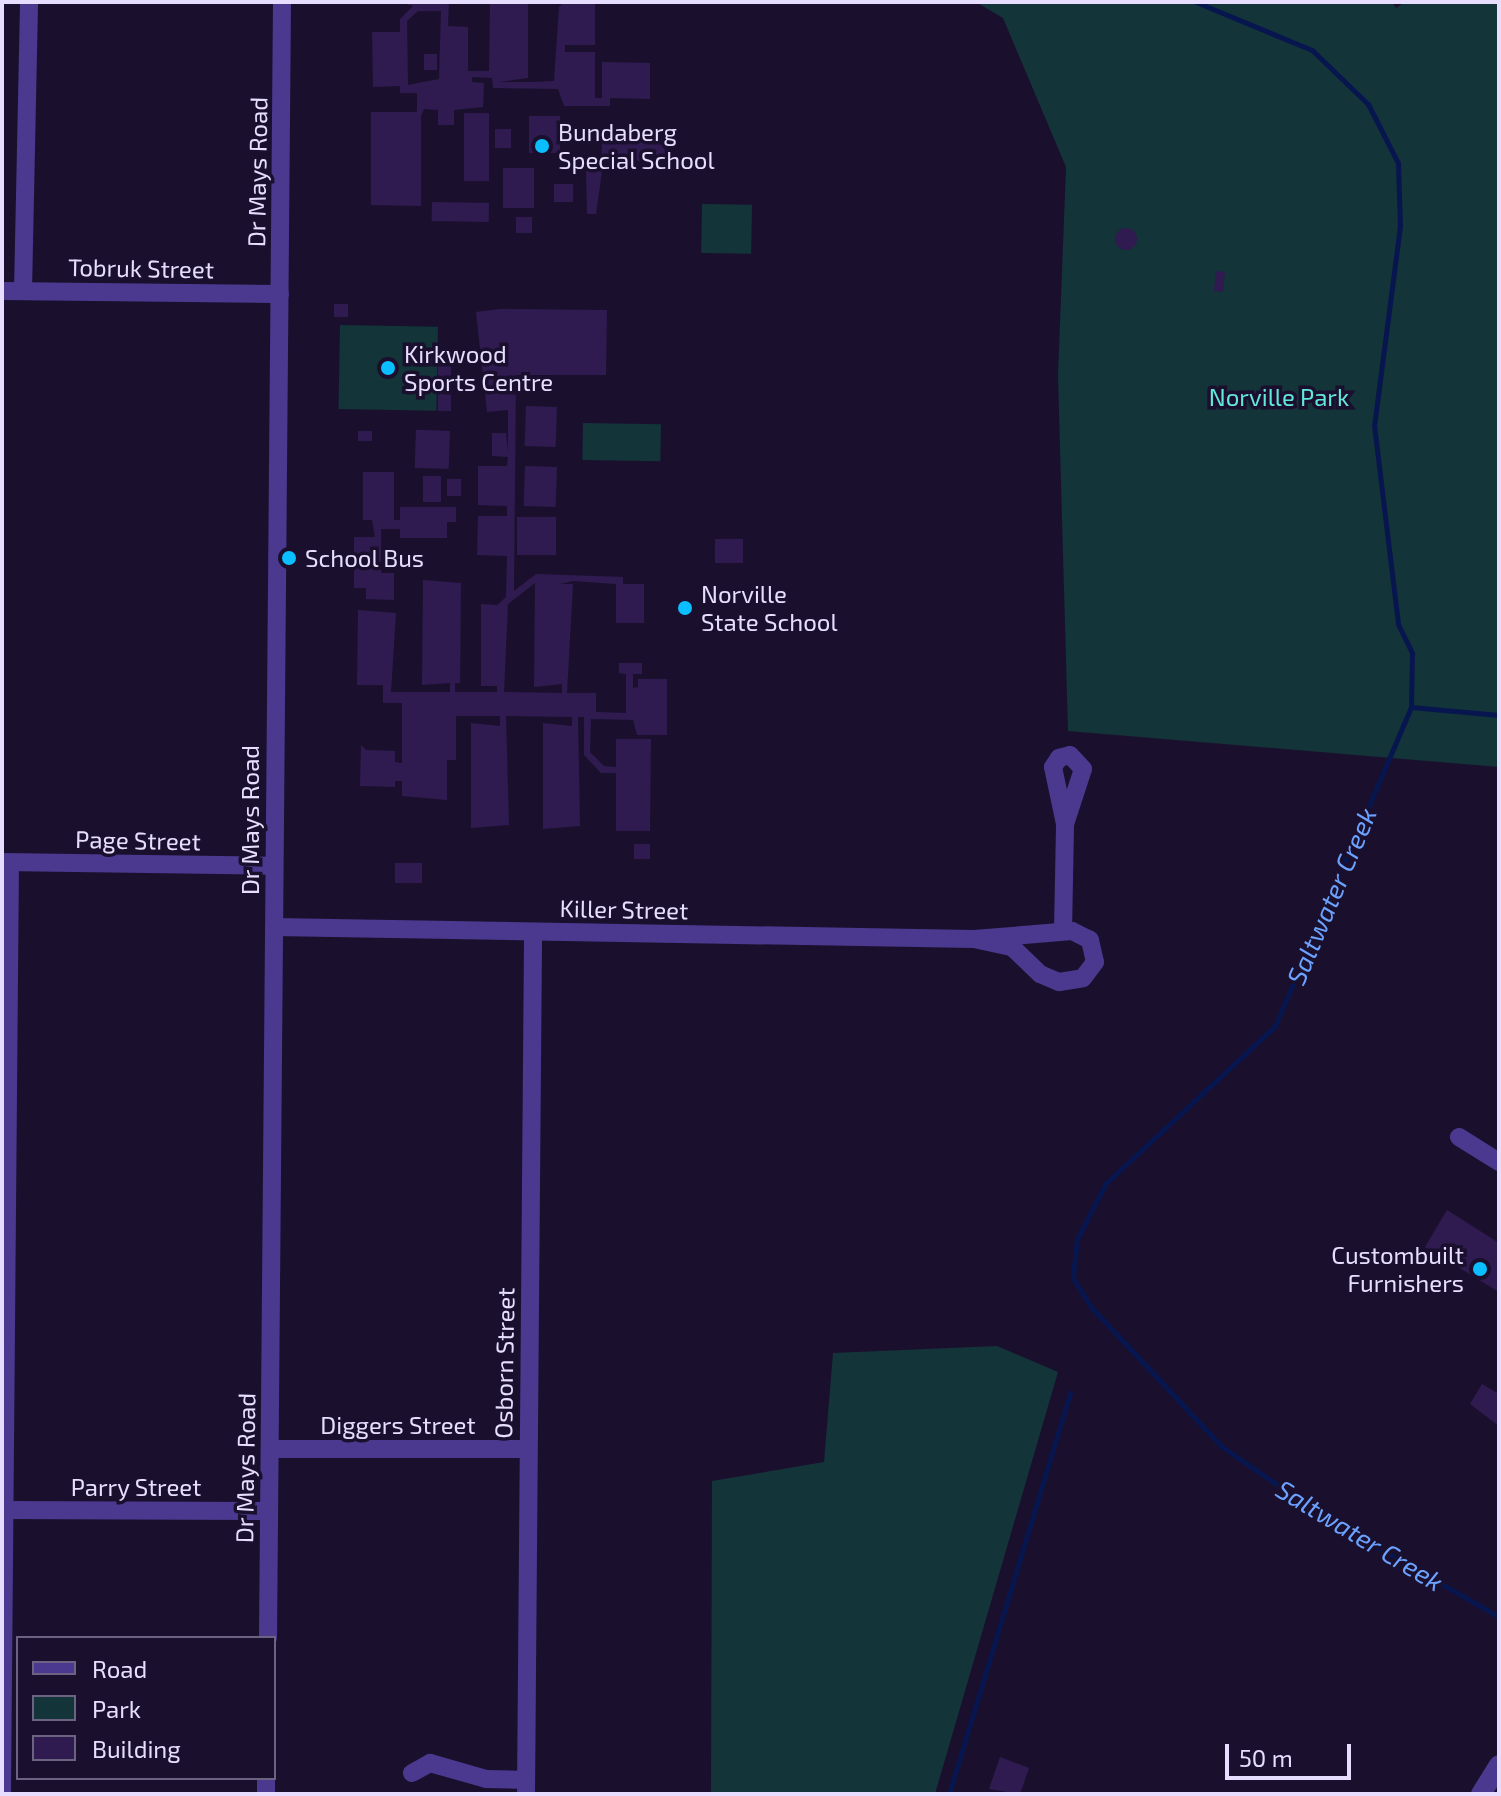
<!DOCTYPE html>
<html>
<head>
<meta charset="utf-8">
<style>
	body { margin:0 }
	#map { position:relative; width:1501px; height:1796px; overflow:hidden; background:#1a102e; font-family:"Exo 2",sans-serif }
	div>[style] { position:absolute }
	[style*='--x'] { left:calc(var(--x)*1px); top:calc(var(--y)*1px); width:calc(var(--w)*1px); rotate:calc(var(--a)*1deg) }
	.green>* { inset:0; background:#133439; transform-origin:0 0 }
	.stream>* { height:5px; margin:-2.5px; padding:0 2.5px; transform-origin:2.5px; border-radius:2.5px; background:#08164f }
	.building>* { inset:0; background:#2f1b50; transform-origin:0 0 }
	.round { border-radius:50% }
	.minor>* { height:18px; margin:-9px; padding:0 9px; transform-origin:9px; border-radius:9px; background:#4b398f }
	.tertiary>* { height:20px; margin:-10px; padding:0 10px; transform-origin:10px; border-radius:10px; background:#4b398f }
	.dots>* { width:22px; height:22px; translate:-50% -50%; box-sizing:border-box; border:4px solid #1a102e; border-radius:50% }
	span { translate:-50% -50%; white-space:nowrap; text-align:center; line-height:1.15; -webkit-text-stroke:7px #1a102e; paint-order:stroke }
	.poi-label { font-size:24px; color:#e7deff }
	.left { translate:0 -50%; text-align:left }
	.right { translate:-100% -50%; text-align:right }
	.street-label { font-size:24px; color:#e7deff }
	.park-label { font-size:24px; color:#61e8dc }
	.water-label { font-size:26px; color:#6ca2ff; font-style:italic }
	.frame { position:absolute; inset:0; border:4px solid #e7deff; pointer-events:none }
	.legend { position:absolute; left:16px; top:1636px; width:260px; height:144px; box-sizing:border-box; background:#1a102e; border:2px solid #6c6282; margin:0; padding:10px 14px; list-style:none; font-size:24px; color:#e7deff }
	.legend li { display:flex; align-items:center; gap:16px; height:40px }
	.legend b { width:40px; border:2px solid #6c6282 }
	.scale { position:absolute; left:1225px; top:1744px; width:126px; height:36px; box-sizing:border-box; border:4px solid #e7deff; border-top:0; padding-left:10px; font-size:24px; line-height:28px; white-space:nowrap; color:#e7deff; -webkit-text-stroke:6px #1a102e; paint-order:stroke }
</style>
</head>
<body>
<div id="map">
	<div class="green">
		<div style="clip-path:polygon(976px 2px,1392px 2px,1396px 8px,1405px 2px,1499px 2px,1499px 767px,1068px 731px,1058px 376px,1066px 167px,1003px 18px)"></div>
		<div style="left:702px;top:204px;width:50px;height:49px;rotate:1deg"></div>
		<div style="left:340px;top:325px;width:98px;height:84px;rotate:1deg"></div>
		<div style="left:583px;top:423px;width:78px;height:37px;rotate:1deg"></div>
		<div style="clip-path:polygon(997px 1346px,1058px 1372px,935px 1794px,711px 1794px,712px 1481px,824px 1462px,833px 1353px)"></div>
	</div>
	<div class="stream">
		<div style="--x:1196;--y:2;--w:126;--a:22.5"></div>
		<div style="--x:1312;--y:50;--w:78;--a:44"></div>
		<div style="--x:1368;--y:104;--w:66;--a:63"></div>
		<div style="--x:1398;--y:163;--w:63;--a:88.2"></div>
		<div style="--x:1400;--y:226;--w:201;--a:97.4"></div>
		<div style="--x:1374;--y:425;--w:200;--a:83.1"></div>
		<div style="--x:1398;--y:624;--w:32;--a:64"></div>
		<div style="--x:1412;--y:653;--w:54;--a:91.1"></div>
		<div style="--x:1411;--y:707;--w:347;--a:113.1"></div>
		<div style="--x:1275;--y:1026;--w:231;--a:137.1"></div>
		<div style="--x:1106;--y:1183;--w:63;--a:117.4"></div>
		<div style="--x:1077;--y:1239;--w:39;--a:96"></div>
		<div style="--x:1073;--y:1278;--w:36;--a:58"></div>
		<div style="--x:1092;--y:1308;--w:189;--a:46.9"></div>
		<div style="--x:1221;--y:1446;--w:124;--a:34.5"></div>
		<div style="--x:1323;--y:1516;--w:203;--a:29.8"></div>
		<div style="--x:1411;--y:707;--w:88;--a:5.2"></div>
		<div style="--x:949;--y:1794;--w:419;--a:-73.2"></div>
	</div>
	<div class="building">
		<div style="clip-path:polygon(evenodd,399px 2px,449px 2px,448px 26px,468px 27px,468px 71px,489px 71px,490px 3px,528px 4px,528px 78px,499px 82px,533px 82px,554px 81px,559px 7px,564px 2px,595px 2px,595px 45px,565px 45px,565px 52px,595px 52px,595px 98px,602px 98px,602px 62px,650px 63px,650px 99px,610px 98px,610px 106px,564px 106px,558px 89px,493px 88px,492px 78px,472px 77px,472px 82px,484px 83px,483px 107px,454px 110px,454px 125px,438px 125px,438px 110px,424px 109px,421px 116px,421px 206px,371px 205px,371px 112px,417px 112px,417px 93px,400px 93px,400px 86px,373px 87px,372px 32px,400px 32px,400px 19px,413px 6px,399px 2px,418px 11px,441px 11px,439px 79px,408px 85px,407px 21px,418px 11px)"></div>
		<div style="left:424px;top:54px;width:13px;height:16px"></div>
		<div style="left:464px;top:113px;width:25px;height:68px"></div>
		<div style="left:529px;top:116px;width:31px;height:37px"></div>
		<div style="left:495px;top:129px;width:16px;height:19px"></div>
		<div style="left:602px;top:137px;width:69px;height:23px;rotate:1deg"></div>
		<div style="left:503px;top:168px;width:31px;height:40px"></div>
		<div style="clip-path:polygon(586px 171px,602px 171px,596px 214px,587px 214px)"></div>
		<div style="left:554px;top:184px;width:19px;height:18px"></div>
		<div style="left:432px;top:202px;width:57px;height:19px;rotate:1deg"></div>
		<div style="left:516px;top:217px;width:16px;height:16px"></div>
		<div class="round" style="left:1115px;top:228px;width:22px;height:22px"></div>
		<div style="left:1216px;top:271px;width:9px;height:20px;rotate:6deg"></div>
		<div style="left:334px;top:304px;width:14px;height:13px"></div>
		<div style="clip-path:polygon(evenodd,500px 309px,607px 310px,606px 375px,516px 375px,514px 591px,536px 574px,623px 577px,623px 584px,644px 584px,644px 623px,616px 623px,616px 584px,573px 581px,560px 584px,573px 584px,567px 693px,596px 693px,596px 712px,626px 713px,626px 674px,619px 673px,619px 663px,642px 663px,642px 674px,633px 674px,633px 688px,638px 687px,638px 679px,667px 679px,667px 735px,637px 735px,633px 720px,591px 719px,590px 752px,604px 766px,616px 767px,616px 739px,651px 739px,650px 831px,616px 831px,616px 773px,601px 773px,584px 755px,584px 717px,578px 717px,580px 826px,543px 829px,543px 723px,572px 726px,572px 717px,506px 716px,509px 825px,471px 828px,471px 723px,500px 726px,500px 716px,456px 716px,456px 760px,447px 760px,447px 800px,402px 796px,402px 781px,395px 781px,395px 787px,360px 786px,361px 745px,366px 750px,395px 751px,395px 762px,402px 763px,402px 703px,383px 703px,383px 685px,357px 685px,358px 610px,396px 613px,391px 692px,450px 692px,450px 683px,422px 685px,423px 580px,461px 583px,460px 683px,455px 683px,455px 692px,497px 692px,497px 686px,481px 686px,481px 604px,497px 605px,506px 597px,507px 556px,477px 555px,478px 516px,507px 516px,507px 506px,478px 505px,478px 466px,507px 466px,508px 457px,492px 456px,492px 433px,506px 433px,508px 452px,508px 410px,487px 412px,476px 312px,500px 309px,535px 583px,534px 687px,562px 684px,562px 693px,504px 692px,508px 604px,535px 583px)"></div>
		<div style="left:438px;top:365px;width:13px;height:46px"></div>
		<div style="left:526px;top:406px;width:31px;height:40px;rotate:2deg"></div>
		<div style="left:358px;top:431px;width:14px;height:10px"></div>
		<div style="left:450px;top:431px;width:38px;height:34px;rotate:92deg"></div>
		<div style="left:525px;top:466px;width:32px;height:40px;rotate:2deg"></div>
		<div style="clip-path:polygon(363px 472px,394px 472px,394px 520px,400px 520px,400px 507px,456px 507px,456px 522px,447px 522px,447px 538px,400px 538px,400px 529px,381px 529px,381px 573px,394px 573px,394px 600px,366px 599px,366px 588px,354px 588px,354px 537px,375px 537px,372px 520px,363px 520px)"></div>
		<div style="left:423px;top:476px;width:18px;height:26px"></div>
		<div style="left:447px;top:479px;width:14px;height:17px"></div>
		<div style="left:556px;top:517px;width:38px;height:39px;rotate:90deg"></div>
		<div style="left:715px;top:539px;width:28px;height:24px"></div>
		<div style="left:634px;top:844px;width:16px;height:15px"></div>
		<div style="left:395px;top:863px;width:27px;height:20px"></div>
		<div style="clip-path:polygon(1447px 1210px,1499px 1243px,1499px 1292px,1425px 1247px)"></div>
		<div style="clip-path:polygon(1482px 1384px,1499px 1394px,1499px 1426px,1470px 1404px)"></div>
		<div style="clip-path:polygon(1000px 1757px,1029px 1768px,1020px 1794px,989px 1789px)"></div>
	</div>
	<div class="minor">
		<div style="--x:2;--y:291;--w:278;--a:0.6"></div>
		<div style="--x:23;--y:291;--w:289;--a:-88.8"></div>
		<div style="--x:2;--y:862;--w:272;--a:0.8"></div>
		<div style="--x:274;--y:927;--w:700;--a:0.98"></div>
		<div style="--x:974;--y:939;--w:39;--a:12"></div>
		<div style="--x:1012;--y:947;--w:39;--a:44"></div>
		<div style="--x:1040;--y:974;--w:21;--a:23"></div>
		<div style="--x:1059;--y:982;--w:24;--a:-9"></div>
		<div style="--x:1083;--y:978;--w:20;--a:-53"></div>
		<div style="--x:1095;--y:962;--w:23;--a:-103"></div>
		<div style="--x:1090;--y:940;--w:20;--a:-153"></div>
		<div style="--x:1072;--y:931;--w:98;--a:175.3"></div>
		<div style="--x:1063;--y:931;--w:107;--a:-88.9"></div>
		<div style="--x:1065;--y:824;--w:58;--a:-101.9"></div>
		<div style="--x:1053;--y:767;--w:11;--a:-56"></div>
		<div style="--x:1059;--y:758;--w:11;--a:-15"></div>
		<div style="--x:1070;--y:755;--w:19;--a:47"></div>
		<div style="--x:1083;--y:769;--w:58;--a:108.1"></div>
		<div style="--x:1459;--y:1137;--w:47;--a:32"></div>
		<div style="--x:270;--y:1449;--w:257;--a:0"></div>
		<div style="--x:2;--y:1510;--w:267;--a:0.2"></div>
		<div style="--x:268;--y:1638;--w:1636;--a:-89.51"></div>
		<div style="--x:412;--y:1773;--w:21;--a:-29"></div>
		<div style="--x:430;--y:1763;--w:58;--a:15.9"></div>
		<div style="--x:486;--y:1779;--w:40;--a:1.4"></div>
		<div style="--x:2;--y:1794;--w:931;--a:-89.51"></div>
		<div style="--x:266;--y:1794;--w:16;--a:-90"></div>
		<div style="--x:526;--y:1794;--w:862;--a:-89.53"></div>
	</div>
	<div class="tertiary">
		<div style="--x:1481;--y:1794;--w:34;--a:-58"></div>
	</div>
	<div class="dots">
		<div style="left:542px;top:146px;background:#0abeff"></div>
		<div style="left:388px;top:368px;background:#0abeff"></div>
		<div style="left:289px;top:558px;background:#0abeff"></div>
		<div style="left:685px;top:608px;background:#0abeff"></div>
		<div style="left:1480px;top:1269px;background:#0abeff"></div>
	</div>
	<div class="poi-label">
		<span class="left" style="left:558px;top:146px">Bundaberg<br>Special School</span>
		<span class="left" style="left:404px;top:368px">Kirkwood<br>Sports Centre</span>
		<span class="left" style="left:305px;top:558px">School Bus</span>
		<span class="left" style="left:701px;top:608px">Norville<br>State School</span>
		<span class="right" style="left:1464px;top:1269px">Custombuilt<br>Furnishers</span>
	</div>
	<div class="street-label">
		<span style="left:257px;top:172px;rotate:-89deg">Dr Mays Road</span>
		<span style="left:141px;top:268px;rotate:1deg">Tobruk Street</span>
		<span style="left:250px;top:820px;rotate:-90deg">Dr Mays Road</span>
		<span style="left:138px;top:840px;rotate:1deg">Page Street</span>
		<span style="left:624px;top:909px;rotate:1deg">Killer Street</span>
		<span style="left:504px;top:1363px;rotate:-89deg">Osborn Street</span>
		<span style="left:398px;top:1425px">Diggers Street</span>
		<span style="left:245px;top:1468px;rotate:-89deg">Dr Mays Road</span>
		<span style="left:136px;top:1487px">Parry Street</span>
	</div>
	<div class="park-label">
		<span style="left:1279px;top:397px">Norville Park</span>
	</div>
	<div class="water-label">
		<span style="left:1331px;top:896px;rotate:-67deg">Saltwater Creek</span>
		<span style="left:1360px;top:1535px;rotate:31deg">Saltwater Creek</span>
	</div>
	<div class="frame"></div>
	<ul class="legend">
	<li><b style="height:10px;background:#4b398f"></b>Road</li>
	<li><b style="height:22px;background:#133439"></b>Park</li>
	<li><b style="height:22px;background:#2f1b50"></b>Building</li>
	</ul>
	<div class="scale">50 m</div>
</div>
</body>
</html>
